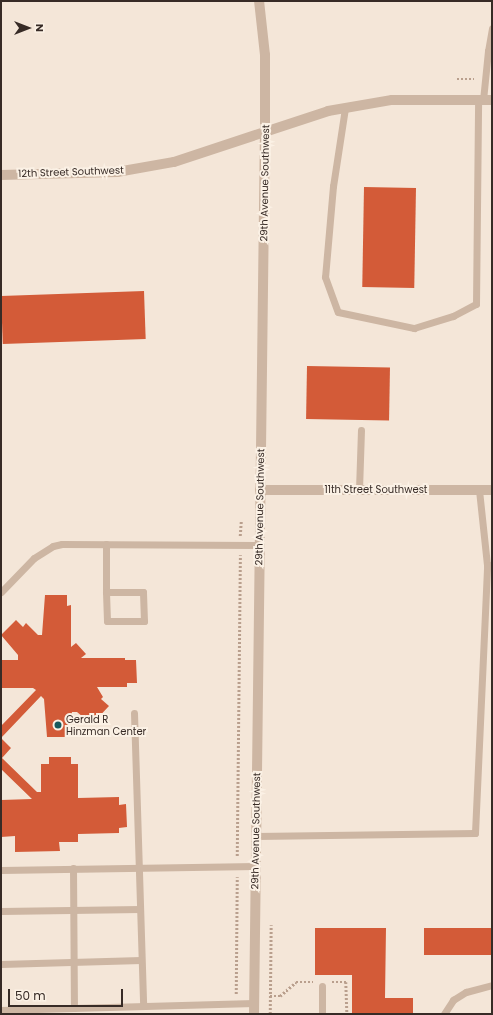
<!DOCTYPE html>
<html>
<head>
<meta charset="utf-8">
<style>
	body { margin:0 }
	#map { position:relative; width:493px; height:1015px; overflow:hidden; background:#f4e6d8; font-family:Poppins,sans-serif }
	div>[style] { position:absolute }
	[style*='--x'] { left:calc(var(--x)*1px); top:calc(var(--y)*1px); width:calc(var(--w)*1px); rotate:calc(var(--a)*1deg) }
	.building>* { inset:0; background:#d35b38; transform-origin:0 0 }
	.path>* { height:2.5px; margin-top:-1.25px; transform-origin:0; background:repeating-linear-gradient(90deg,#b99f8d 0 2px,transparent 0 4px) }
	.service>* { height:7px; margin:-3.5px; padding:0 3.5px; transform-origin:3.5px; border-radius:3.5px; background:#cdb6a3 }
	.minor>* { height:10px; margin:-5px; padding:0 5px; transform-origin:5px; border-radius:5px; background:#cdb6a3 }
	.dots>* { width:11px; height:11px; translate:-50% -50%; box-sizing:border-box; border:2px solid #fbf1e5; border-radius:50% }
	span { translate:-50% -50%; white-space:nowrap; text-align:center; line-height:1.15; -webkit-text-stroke:4px #fbf1e5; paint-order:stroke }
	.street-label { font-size:10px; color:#372b26 }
	.poi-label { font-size:10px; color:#372b26 }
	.left { translate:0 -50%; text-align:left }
	.frame { position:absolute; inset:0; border:2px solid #372b26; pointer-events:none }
	.north { position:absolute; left:8px; top:8px; width:40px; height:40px; -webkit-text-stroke:3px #fbf1e5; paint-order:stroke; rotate:90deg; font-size:11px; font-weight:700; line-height:16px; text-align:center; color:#372b26 }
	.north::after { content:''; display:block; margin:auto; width:14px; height:18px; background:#372b26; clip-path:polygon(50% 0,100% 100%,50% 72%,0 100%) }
	.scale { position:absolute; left:8px; top:989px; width:115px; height:18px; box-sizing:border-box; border:2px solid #372b26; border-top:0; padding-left:5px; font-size:12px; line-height:14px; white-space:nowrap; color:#372b26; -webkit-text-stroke:3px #fbf1e5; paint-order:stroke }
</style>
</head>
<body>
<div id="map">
	<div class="building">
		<div style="left:364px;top:187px;width:52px;height:100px;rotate:1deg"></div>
		<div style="left:144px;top:291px;width:48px;height:143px;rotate:88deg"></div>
		<div style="left:307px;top:366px;width:83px;height:53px;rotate:1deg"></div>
		<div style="clip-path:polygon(45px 595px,67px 595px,67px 606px,71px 605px,71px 647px,76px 643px,86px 654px,81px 658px,125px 658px,125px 660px,136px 660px,137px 683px,127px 683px,127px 687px,97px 687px,103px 697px,101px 699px,109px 706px,93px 723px,85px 716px,83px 717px,77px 712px,72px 712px,69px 737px,47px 737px,44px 699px,41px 696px,1px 738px,11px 748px,2px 758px,37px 792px,41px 792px,41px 764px,49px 764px,49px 757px,71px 757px,71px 764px,78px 764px,78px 798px,119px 797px,119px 805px,126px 804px,127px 827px,119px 828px,119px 833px,78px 834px,78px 842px,59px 842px,60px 851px,15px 852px,15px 836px,1px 837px,1px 800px,32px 799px,1px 769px,1px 726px,36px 690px,33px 688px,1px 688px,1px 660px,18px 660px,18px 655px,1px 635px,16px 620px,23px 627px,26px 623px,38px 635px,42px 635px)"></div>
		<div style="clip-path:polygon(315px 928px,386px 928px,385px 998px,413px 998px,413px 1014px,352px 1014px,352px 975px,315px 975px)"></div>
		<div style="left:424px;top:928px;width:68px;height:27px"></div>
	</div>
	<div class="path">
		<div style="--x:457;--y:79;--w:17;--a:0"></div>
		<div style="--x:240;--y:536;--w:15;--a:-86"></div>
		<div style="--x:237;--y:856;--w:301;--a:-89.4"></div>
		<div style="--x:332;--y:982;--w:14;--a:0"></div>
		<div style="--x:346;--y:982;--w:32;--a:88"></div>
		<div style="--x:236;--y:994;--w:117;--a:-89.5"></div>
		<div style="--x:270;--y:996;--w:10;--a:0"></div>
		<div style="--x:280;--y:996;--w:21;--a:-41"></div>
		<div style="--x:296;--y:982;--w:17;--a:0"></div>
		<div style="--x:270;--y:1014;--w:89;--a:-89.4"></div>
	</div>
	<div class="service">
		<div style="--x:488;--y:51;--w:23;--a:-80"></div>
		<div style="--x:483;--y:100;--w:49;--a:-84.2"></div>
		<div style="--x:488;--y:51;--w:4;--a:0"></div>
		<div style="--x:345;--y:108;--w:79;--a:98.7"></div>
		<div style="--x:333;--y:186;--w:91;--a:95"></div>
		<div style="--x:325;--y:277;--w:37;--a:70"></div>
		<div style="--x:338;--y:312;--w:78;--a:11.9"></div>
		<div style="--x:414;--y:328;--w:41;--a:-17.1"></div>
		<div style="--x:453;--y:316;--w:26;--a:-28"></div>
		<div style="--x:476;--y:304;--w:204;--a:-89.4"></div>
		<div style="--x:359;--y:490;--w:60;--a:-88.1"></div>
		<div style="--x:479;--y:490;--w:75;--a:83.9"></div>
		<div style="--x:487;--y:565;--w:5;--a:0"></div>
		<div style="--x:106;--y:544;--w:48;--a:90"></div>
		<div style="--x:106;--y:592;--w:29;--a:88"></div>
		<div style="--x:107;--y:621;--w:37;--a:0"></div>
		<div style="--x:144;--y:621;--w:29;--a:-92"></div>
		<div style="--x:143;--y:592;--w:37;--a:180"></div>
		<div style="--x:1;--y:592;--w:47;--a:-45.9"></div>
		<div style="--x:34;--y:558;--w:22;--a:-32"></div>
		<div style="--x:53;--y:546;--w:9;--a:-13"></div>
		<div style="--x:62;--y:544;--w:198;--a:0.3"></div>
		<div style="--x:134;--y:713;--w:293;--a:88.2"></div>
		<div style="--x:256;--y:836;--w:219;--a:-0.8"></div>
		<div style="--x:475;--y:833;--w:268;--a:-87.4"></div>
		<div style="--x:73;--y:868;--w:140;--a:89.6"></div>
		<div style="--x:1;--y:870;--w:255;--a:-0.9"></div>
		<div style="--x:1;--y:911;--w:139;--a:-0.8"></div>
		<div style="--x:1;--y:964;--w:140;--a:-1.6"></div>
		<div style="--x:322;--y:986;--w:28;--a:90"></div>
		<div style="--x:1;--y:1010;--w:253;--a:-1.6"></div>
		<div style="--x:444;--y:1014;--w:17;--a:-57"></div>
		<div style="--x:453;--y:1000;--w:15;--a:-32"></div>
		<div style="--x:466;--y:992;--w:27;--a:-15"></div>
	</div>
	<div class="minor">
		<div style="--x:1;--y:175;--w:116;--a:-1.5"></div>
		<div style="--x:117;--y:172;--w:58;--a:-10"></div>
		<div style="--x:174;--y:162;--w:162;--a:-18.3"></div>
		<div style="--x:328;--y:111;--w:65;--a:-9.8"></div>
		<div style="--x:392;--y:100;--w:100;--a:0"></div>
		<div style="--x:260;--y:490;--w:232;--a:0"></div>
		<div style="--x:254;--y:1014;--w:884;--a:-89.29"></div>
		<div style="--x:265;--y:130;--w:75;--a:-90"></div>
		<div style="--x:265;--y:55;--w:54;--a:-96.3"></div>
	</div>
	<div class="dots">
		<div style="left:58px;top:725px;background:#17595d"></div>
	</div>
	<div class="street-label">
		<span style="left:71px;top:172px;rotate:-2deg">12th Street Southwest</span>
		<span style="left:265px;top:183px;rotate:-89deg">29th Avenue Southwest</span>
		<span style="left:376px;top:490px">11th Street Southwest</span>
		<span style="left:260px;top:507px;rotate:-89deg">29th Avenue Southwest</span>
		<span style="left:256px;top:831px;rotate:-89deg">29th Avenue Southwest</span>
	</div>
	<div class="poi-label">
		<span class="left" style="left:66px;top:725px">Gerald R<br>Hinzman Center</span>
	</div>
	<div class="frame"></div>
	<div class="north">N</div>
	<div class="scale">50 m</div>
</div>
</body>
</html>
